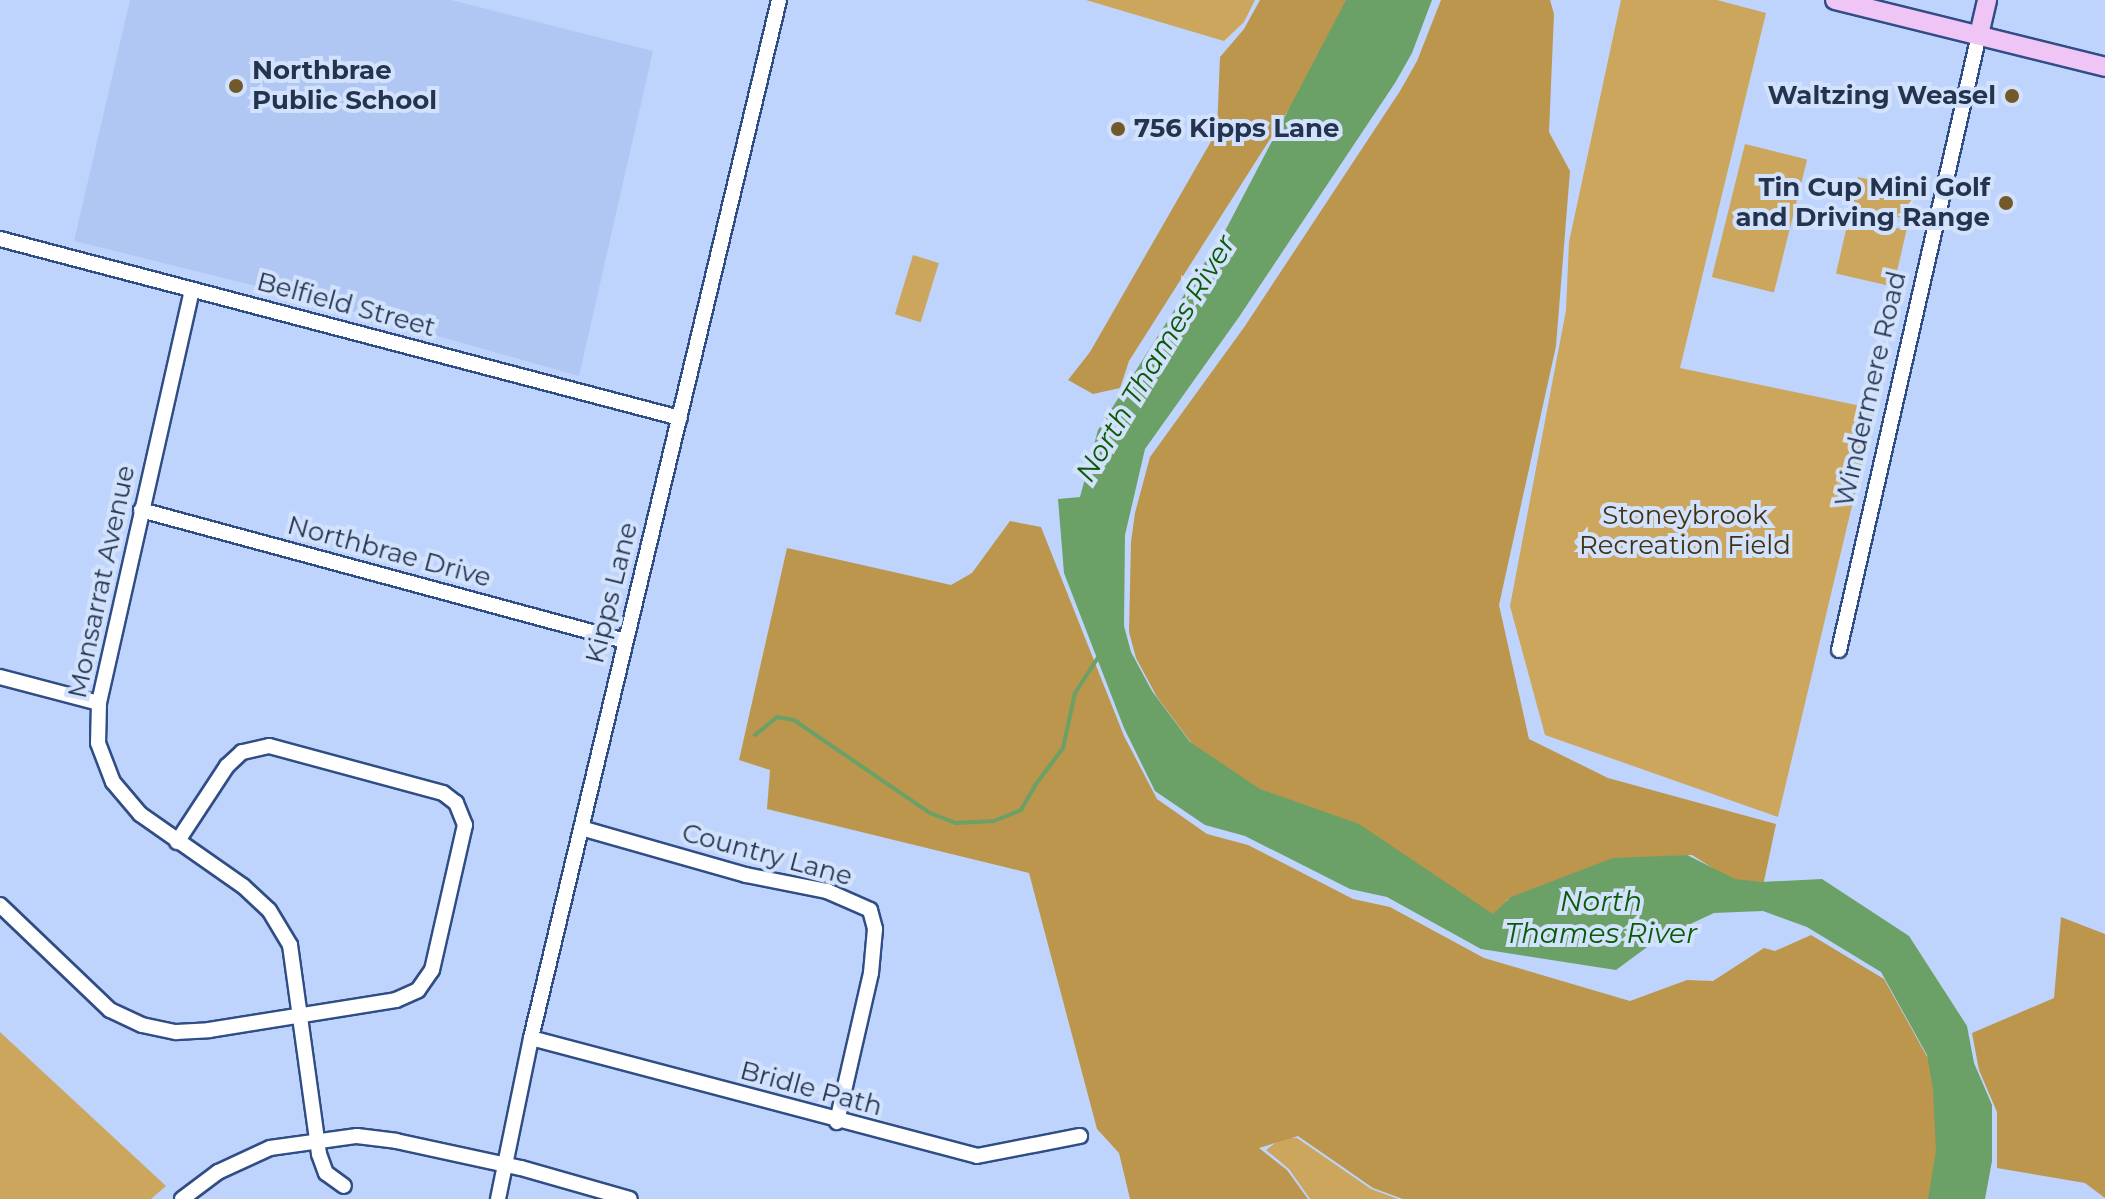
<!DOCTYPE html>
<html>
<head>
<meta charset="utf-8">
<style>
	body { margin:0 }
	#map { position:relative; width:2105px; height:1199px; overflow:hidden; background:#bed4fc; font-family:Montserrat,sans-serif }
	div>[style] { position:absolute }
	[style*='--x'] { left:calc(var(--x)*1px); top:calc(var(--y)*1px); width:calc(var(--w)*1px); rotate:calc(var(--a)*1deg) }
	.built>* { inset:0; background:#afc7f2 }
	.green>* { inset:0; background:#cca65d; transform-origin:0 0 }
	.forest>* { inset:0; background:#bc964c }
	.water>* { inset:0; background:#6ba166 }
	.stream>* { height:4px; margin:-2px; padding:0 2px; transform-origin:2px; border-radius:2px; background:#6ba166 }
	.roads { filter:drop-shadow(2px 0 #304d86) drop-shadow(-2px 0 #304d86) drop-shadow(0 2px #304d86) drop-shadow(0 -2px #304d86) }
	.minor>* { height:14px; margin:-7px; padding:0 7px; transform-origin:7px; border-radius:7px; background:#fff }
	.major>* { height:18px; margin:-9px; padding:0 9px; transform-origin:9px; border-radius:9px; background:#eec5f4 }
	.dots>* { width:22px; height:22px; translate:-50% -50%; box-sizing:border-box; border:4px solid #d2e1fc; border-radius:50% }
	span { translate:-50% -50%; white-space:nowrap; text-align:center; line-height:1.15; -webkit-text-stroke:8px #d2e1fc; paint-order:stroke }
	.poi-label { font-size:26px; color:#25344e; font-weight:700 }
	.left { translate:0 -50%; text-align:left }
	.right { translate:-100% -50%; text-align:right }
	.street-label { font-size:26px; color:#25344e }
	.park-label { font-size:26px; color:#423211 }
	.water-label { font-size:28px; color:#0b5a07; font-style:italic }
</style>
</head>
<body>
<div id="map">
	<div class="built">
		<div style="clip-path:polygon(130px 0,451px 0,653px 51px,579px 376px,297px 296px,74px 241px)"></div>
	</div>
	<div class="green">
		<div style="clip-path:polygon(1086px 0,1255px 0,1244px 22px,1224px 41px)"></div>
		<div style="clip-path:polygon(1621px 0,1717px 0,1766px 13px,1680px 368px,1875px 409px,1778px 817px,1545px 735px,1510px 606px,1566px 310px,1569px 242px)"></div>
		<div style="left:1745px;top:144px;width:64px;height:137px;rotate:14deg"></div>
		<div style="left:1858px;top:177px;width:57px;height:30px;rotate:13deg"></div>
		<div style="left:1849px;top:217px;width:59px;height:58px;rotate:13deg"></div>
		<div style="left:913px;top:255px;width:27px;height:62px;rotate:17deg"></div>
		<div style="clip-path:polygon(0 1032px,166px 1186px,151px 1199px,0 1199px)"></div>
		<div style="clip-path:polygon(1283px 1137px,1297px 1138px,1371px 1189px,1398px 1199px,1310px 1199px,1289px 1169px,1266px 1150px)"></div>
	</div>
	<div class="forest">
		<div style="clip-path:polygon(1260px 0,1351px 0,1331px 43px,1129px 361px,1120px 388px,1093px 394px,1068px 380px,1090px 352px,1217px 131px,1220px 57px,1244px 29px)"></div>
		<div style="clip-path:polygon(1441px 0,1550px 0,1554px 14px,1549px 132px,1570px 171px,1556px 346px,1499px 605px,1529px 739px,1608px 778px,1776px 824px,1763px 886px,1738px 884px,1692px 855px,1616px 859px,1507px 900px,1497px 920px,1263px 794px,1195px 748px,1157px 697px,1136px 658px,1129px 632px,1131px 542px,1135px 513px,1150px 457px,1245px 326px,1400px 91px,1417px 61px)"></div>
		<div style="clip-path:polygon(1010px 521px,1041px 527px,1124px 736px,1157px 799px,1207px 834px,1248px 845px,1353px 899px,1390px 907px,1484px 958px,1630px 1001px,1687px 980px,1713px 981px,1764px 948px,1775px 951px,1811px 935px,1884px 979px,1930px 1062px,1936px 1096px,1938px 1157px,1931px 1199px,1403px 1199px,1373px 1188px,1298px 1136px,1259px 1148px,1287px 1170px,1308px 1199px,1130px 1199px,1119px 1153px,1097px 1129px,1029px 873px,767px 809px,770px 770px,739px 760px,787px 548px,951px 585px,972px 573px)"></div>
		<div style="clip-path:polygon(2061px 917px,2105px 934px,2105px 1198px,2085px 1183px,1997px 1168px,1997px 1112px,1979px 1070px,1972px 1033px,2054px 998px)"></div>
	</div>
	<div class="water">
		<div style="clip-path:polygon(1346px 0,1432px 0,1412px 53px,1395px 83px,1239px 317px,1145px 449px,1125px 535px,1124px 626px,1131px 652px,1152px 691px,1190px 742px,1260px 789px,1359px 824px,1493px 914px,1511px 897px,1613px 858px,1687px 855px,1735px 879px,1761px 882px,1822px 879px,1909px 936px,1967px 1026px,1974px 1063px,1992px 1105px,1992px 1161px,1985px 1199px,1928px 1199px,1936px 1150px,1933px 1089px,1927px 1055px,1881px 972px,1807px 927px,1763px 911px,1714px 913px,1658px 939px,1616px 970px,1481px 949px,1387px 897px,1350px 889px,1245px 836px,1205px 825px,1155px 791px,1124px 728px,1064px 573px,1058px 499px,1080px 497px,1098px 430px,1226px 229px)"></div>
	</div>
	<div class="stream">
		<div style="--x:755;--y:735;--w:28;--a:-39"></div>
		<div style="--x:777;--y:717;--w:17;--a:10"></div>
		<div style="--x:794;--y:720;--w:165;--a:34.4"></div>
		<div style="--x:930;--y:813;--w:28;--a:21"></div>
		<div style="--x:956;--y:823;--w:38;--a:-3"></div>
		<div style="--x:994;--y:821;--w:29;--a:-22"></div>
		<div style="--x:1021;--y:810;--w:30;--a:-60"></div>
		<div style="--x:1036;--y:784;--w:45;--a:-53.1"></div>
		<div style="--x:1063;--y:748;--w:56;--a:-77.7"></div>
		<div style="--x:1075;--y:693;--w:44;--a:-57"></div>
	</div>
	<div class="roads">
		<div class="minor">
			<div style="--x:0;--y:239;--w:703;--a:14.75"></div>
			<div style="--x:192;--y:290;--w:423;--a:102.7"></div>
			<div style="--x:99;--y:703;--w:40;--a:91.4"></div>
			<div style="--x:98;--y:743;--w:42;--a:69"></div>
			<div style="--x:113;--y:782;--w:42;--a:49.8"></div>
			<div style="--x:140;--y:814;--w:126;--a:35"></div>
			<div style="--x:243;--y:886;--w:35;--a:43"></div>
			<div style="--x:269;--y:910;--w:41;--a:59"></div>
			<div style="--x:290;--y:945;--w:211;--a:82.1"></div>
			<div style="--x:319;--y:1154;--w:20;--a:70"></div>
			<div style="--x:326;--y:1173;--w:22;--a:36"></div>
			<div style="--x:141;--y:510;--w:501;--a:15.14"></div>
			<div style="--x:1839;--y:650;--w:631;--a:-77.18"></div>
			<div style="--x:0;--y:677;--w:102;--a:14.7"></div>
			<div style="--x:581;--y:828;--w:172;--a:15.9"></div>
			<div style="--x:746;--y:875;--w:83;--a:11.2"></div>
			<div style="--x:827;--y:891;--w:47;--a:23.8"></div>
			<div style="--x:870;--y:910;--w:20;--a:75"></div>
			<div style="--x:875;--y:929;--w:44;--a:95.2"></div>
			<div style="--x:871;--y:973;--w:153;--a:102.9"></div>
			<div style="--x:0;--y:905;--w:152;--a:43.7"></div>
			<div style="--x:110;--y:1010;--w:35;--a:25"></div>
			<div style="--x:142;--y:1025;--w:35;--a:12"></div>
			<div style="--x:176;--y:1032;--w:33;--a:-3"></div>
			<div style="--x:209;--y:1030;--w:189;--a:-9.1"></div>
			<div style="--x:396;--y:1000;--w:24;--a:-24"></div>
			<div style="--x:418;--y:990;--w:24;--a:-55"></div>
			<div style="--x:432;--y:970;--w:149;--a:-77.2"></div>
			<div style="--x:465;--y:825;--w:24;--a:-112"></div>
			<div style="--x:456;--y:803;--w:16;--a:-142"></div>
			<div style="--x:443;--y:793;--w:180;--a:-164.9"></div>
			<div style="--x:269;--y:746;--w:28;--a:167"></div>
			<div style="--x:242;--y:752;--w:21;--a:137"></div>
			<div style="--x:227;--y:766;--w:91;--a:123.3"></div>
			<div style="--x:531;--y:1038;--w:461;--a:14.8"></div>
			<div style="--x:977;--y:1156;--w:105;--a:-11"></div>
			<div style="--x:182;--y:1199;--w:45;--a:-36.9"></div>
			<div style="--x:218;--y:1172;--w:57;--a:-24.8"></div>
			<div style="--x:270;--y:1148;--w:88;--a:-7.9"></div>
			<div style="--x:357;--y:1136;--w:39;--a:7"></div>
			<div style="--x:396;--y:1141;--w:128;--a:12.2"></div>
			<div style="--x:521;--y:1168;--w:113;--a:15.9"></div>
			<div style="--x:498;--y:1199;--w:164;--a:-78.4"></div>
			<div style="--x:531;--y:1038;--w:1067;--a:-76.56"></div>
		</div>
		<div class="major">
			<div style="--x:1835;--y:0;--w:278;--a:13.9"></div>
			<div style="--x:1979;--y:35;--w:36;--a:-77"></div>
		</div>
	</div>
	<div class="dots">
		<div style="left:236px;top:86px;background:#71592a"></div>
		<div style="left:2012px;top:96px;background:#71592a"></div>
		<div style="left:1118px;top:129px;background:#71592a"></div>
		<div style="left:2006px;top:203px;background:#71592a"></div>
	</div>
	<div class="poi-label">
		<span class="left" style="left:252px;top:86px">Northbrae<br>Public School</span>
		<span class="right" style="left:1996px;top:96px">Waltzing Weasel</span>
		<span class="left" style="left:1134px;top:129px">756 Kipps Lane</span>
		<span class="right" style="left:1990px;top:203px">Tin Cup Mini Golf<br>and Driving Range</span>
	</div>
	<div class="street-label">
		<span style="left:346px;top:305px;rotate:15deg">Belfield Street</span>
		<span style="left:1871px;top:389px;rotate:-77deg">Windermere Road</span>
		<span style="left:389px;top:552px;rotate:15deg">Northbrae Drive</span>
		<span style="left:102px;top:582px;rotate:-78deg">Monsarrat Avenue</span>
		<span style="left:612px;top:593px;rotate:-76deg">Kipps Lane</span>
		<span style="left:767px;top:855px;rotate:15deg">Country Lane</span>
		<span style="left:811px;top:1089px;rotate:15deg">Bridle Path</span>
	</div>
	<div class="park-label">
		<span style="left:1685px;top:531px">Stoneybrook<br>Recreation Field</span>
	</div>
	<div class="water-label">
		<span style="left:1155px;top:358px;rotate:-59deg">North Thames River</span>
		<span style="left:1601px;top:917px">North<br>Thames River</span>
	</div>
</div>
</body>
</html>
